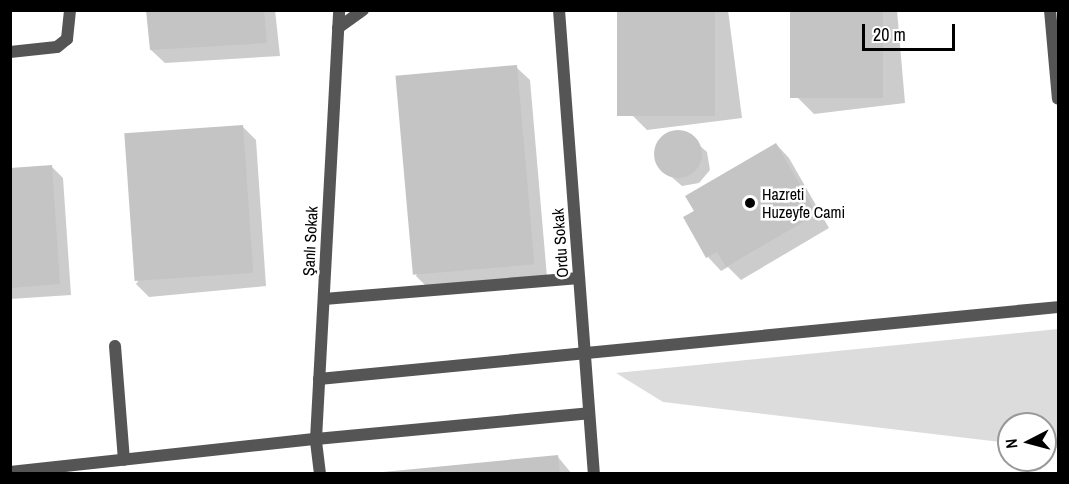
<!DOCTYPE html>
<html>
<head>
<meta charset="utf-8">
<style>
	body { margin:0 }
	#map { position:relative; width:1069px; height:484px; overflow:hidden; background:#fff; font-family:"Archivo Narrow",sans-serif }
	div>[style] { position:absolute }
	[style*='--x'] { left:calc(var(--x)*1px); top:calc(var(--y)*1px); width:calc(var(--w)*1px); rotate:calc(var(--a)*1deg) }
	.green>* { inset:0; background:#dcdcdc }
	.shadow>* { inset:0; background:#0003 }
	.building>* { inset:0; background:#c4c4c4; transform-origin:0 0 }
	.round { border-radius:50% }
	.lane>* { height:12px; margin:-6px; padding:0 6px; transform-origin:6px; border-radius:6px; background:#555 }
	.street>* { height:12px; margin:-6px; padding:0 6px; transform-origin:6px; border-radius:6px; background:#555 }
	.dots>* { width:16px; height:16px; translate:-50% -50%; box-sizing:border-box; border:3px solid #fff; border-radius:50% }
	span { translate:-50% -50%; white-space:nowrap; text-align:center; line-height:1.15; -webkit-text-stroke:5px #fff; paint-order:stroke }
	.poi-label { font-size:16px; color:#000 }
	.left { translate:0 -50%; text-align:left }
	.street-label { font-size:16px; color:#000 }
	.frame { position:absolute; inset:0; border:12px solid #000; pointer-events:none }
	.north { position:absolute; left:997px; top:412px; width:60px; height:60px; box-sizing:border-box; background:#fff; border:2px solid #999; border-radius:50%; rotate:264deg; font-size:16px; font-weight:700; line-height:24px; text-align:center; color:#000 }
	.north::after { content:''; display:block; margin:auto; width:21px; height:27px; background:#000; clip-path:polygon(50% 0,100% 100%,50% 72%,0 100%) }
	.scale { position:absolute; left:862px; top:24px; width:93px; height:27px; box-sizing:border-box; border:3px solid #000; border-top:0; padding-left:8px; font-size:18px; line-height:21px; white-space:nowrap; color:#000; -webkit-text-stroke:4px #fff; paint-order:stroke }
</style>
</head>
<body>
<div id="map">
	<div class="green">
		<div style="clip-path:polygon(1058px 329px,1058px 448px,1045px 447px,1045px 424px,1009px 424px,1009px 443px,663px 402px,616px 373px)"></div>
	</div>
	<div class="shadow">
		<div style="clip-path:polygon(148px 10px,275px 10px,280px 56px,165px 63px,151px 50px)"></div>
		<div style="clip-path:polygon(618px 10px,728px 10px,742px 118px,647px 130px,631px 114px)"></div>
		<div style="clip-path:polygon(791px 10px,897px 10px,905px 103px,814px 114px,798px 98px)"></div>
		<div style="clip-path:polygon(516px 67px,530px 80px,547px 277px,429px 289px,416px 276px)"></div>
		<div style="clip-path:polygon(242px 126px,256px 140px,266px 286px,149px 297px,136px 284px)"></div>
		<div style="clip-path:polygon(684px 132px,707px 152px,710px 170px,699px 183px,682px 186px,659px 166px,656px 149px,667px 135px)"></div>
		<div style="clip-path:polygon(776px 144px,789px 158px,829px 228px,741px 280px,728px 267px,721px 271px,708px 257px,685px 218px)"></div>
		<div style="clip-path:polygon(51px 166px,63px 178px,71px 295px,10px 299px,10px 169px)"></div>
		<div style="clip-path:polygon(558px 457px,572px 474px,382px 474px)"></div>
	</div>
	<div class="building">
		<div style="clip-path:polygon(146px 10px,264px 10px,267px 43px,150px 50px)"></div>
		<div style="left:617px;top:10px;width:98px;height:106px"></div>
		<div style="left:790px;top:10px;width:93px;height:88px"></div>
		<div style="left:517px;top:65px;width:200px;height:122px;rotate:85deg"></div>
		<div style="left:243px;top:125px;width:148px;height:119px;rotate:86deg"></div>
		<div class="round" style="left:654px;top:130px;width:48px;height:48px"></div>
		<div style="clip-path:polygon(776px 143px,817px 214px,726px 267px,717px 252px,706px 258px,683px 217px,694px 211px,685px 196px)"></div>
		<div style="clip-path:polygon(52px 165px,60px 284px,10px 288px,10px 168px)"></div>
		<div style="clip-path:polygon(558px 455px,560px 474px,383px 474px,383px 472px)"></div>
	</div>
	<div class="lane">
		<div style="--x:115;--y:346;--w:114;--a:85.5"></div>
	</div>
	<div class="street">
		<div style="--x:559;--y:10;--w:465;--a:85.7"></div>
		<div style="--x:1050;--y:10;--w:89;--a:84.9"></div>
		<div style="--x:338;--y:28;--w:31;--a:-36"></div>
		<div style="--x:10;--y:52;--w:47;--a:-6.1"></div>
		<div style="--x:57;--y:47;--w:13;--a:-39"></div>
		<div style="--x:67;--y:39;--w:29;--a:-84"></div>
		<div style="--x:324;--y:299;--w:256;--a:-4.7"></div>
		<div style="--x:319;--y:379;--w:742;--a:-5.56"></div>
		<div style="--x:10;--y:472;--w:308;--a:-6.2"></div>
		<div style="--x:316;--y:439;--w:274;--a:-5.4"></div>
		<div style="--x:320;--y:474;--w:35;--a:-97"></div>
		<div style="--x:316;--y:439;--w:430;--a:-86.9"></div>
	</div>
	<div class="dots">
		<div style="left:750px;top:203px;background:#000"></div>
	</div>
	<div class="poi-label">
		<span class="left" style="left:762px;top:203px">Hazreti<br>Huzeyfe Cami</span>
	</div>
	<div class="street-label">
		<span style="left:310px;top:241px;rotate:-87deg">Şanlı Sokak</span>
		<span style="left:560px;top:243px;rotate:-94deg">Ordu Sokak</span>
	</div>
	<div class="frame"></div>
	<div class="north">N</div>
	<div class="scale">20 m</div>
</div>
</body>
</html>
